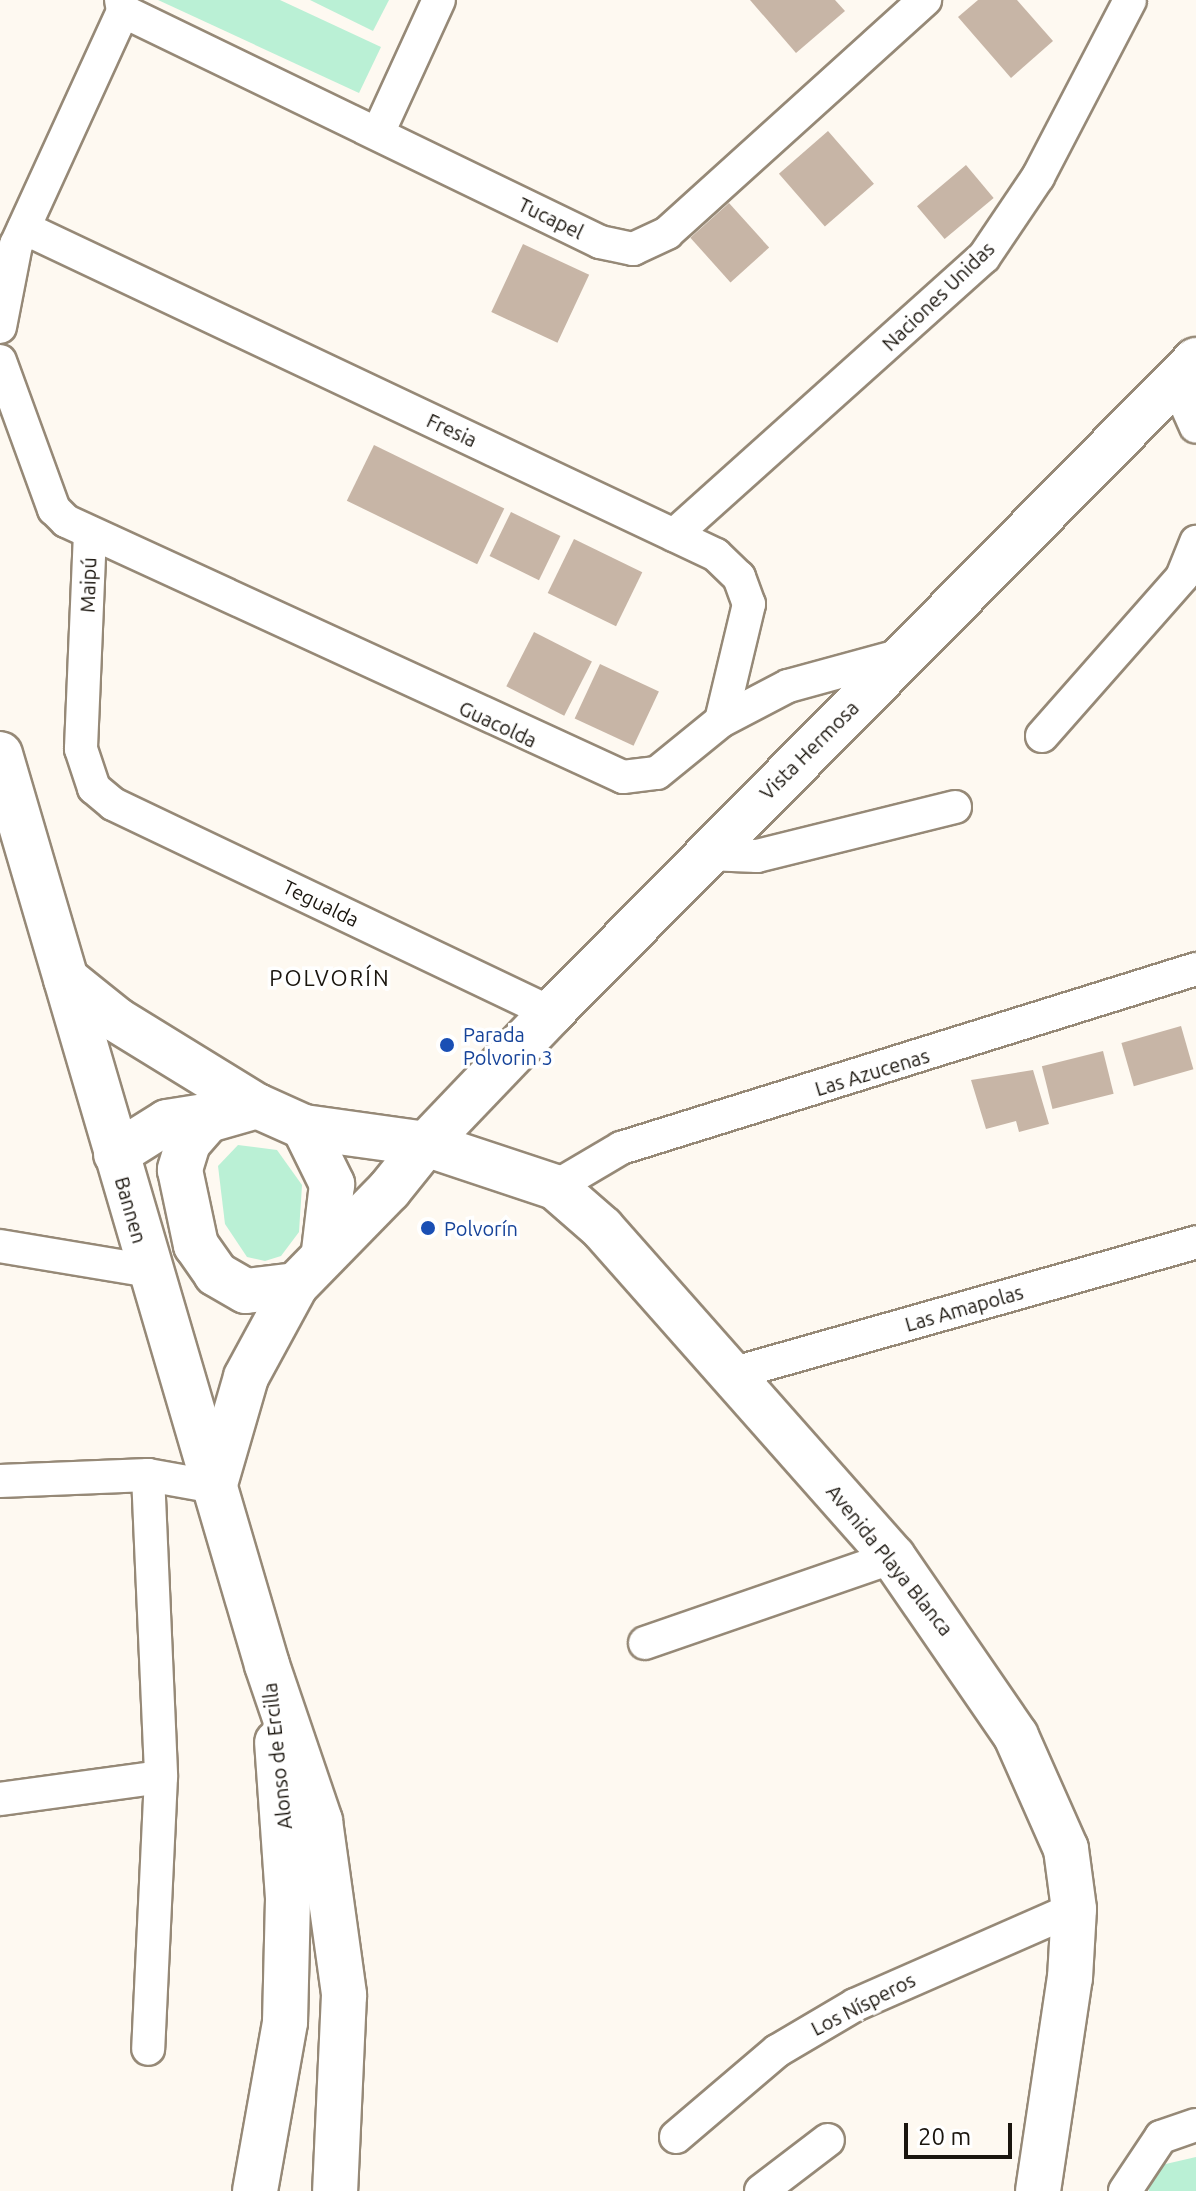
<!DOCTYPE html>
<html>
<head>
<meta charset="utf-8">
<style>
	body { margin:0 }
	#map { position:relative; width:1196px; height:2191px; overflow:hidden; background:#fef9f1; font-family:Ubuntu,sans-serif }
	div>[style] { position:absolute }
	[style*='--x'] { left:calc(var(--x)*1px); top:calc(var(--y)*1px); width:calc(var(--w)*1px); rotate:calc(var(--a)*1deg) }
	.green>* { inset:0; background:#baf0d5 }
	.building>* { inset:0; background:#c7b5a6; transform-origin:0 0 }
	.roads { filter:drop-shadow(2px 0 #968977) drop-shadow(-2px 0 #968977) drop-shadow(0 2px #968977) drop-shadow(0 -2px #968977) }
	.street>* { height:32px; margin:-16px; padding:0 16px; transform-origin:16px; border-radius:16px; background:#fff }
	.secondary>* { height:44px; margin:-22px; padding:0 22px; transform-origin:22px; border-radius:22px; background:#fff }
	.primary>* { height:44px; margin:-22px; padding:0 22px; transform-origin:22px; border-radius:22px; background:#fff }
	.dots>* { width:22px; height:22px; translate:-50% -50%; box-sizing:border-box; border:4px solid #fff; border-radius:50% }
	span { translate:-50% -50%; white-space:nowrap; text-align:center; line-height:1.15; -webkit-text-stroke:7px #fff; paint-order:stroke }
	.street-label { font-size:20px; color:#1a150e }
	.transit-label { font-size:20px; color:#164399 }
	.left { translate:0 -50%; text-align:left }
	.neighbourhood-label { font-size:22px; color:#1a150e; letter-spacing:2px }
	.scale { position:absolute; left:904px; top:2123px; width:108px; height:36px; box-sizing:border-box; border:4px solid #1a150e; border-top:0; padding-left:10px; font-size:24px; line-height:28px; white-space:nowrap; color:#1a150e; -webkit-text-stroke:6px #fff; paint-order:stroke }
</style>
</head>
<body>
<div id="map">
	<div class="green">
		<div style="clip-path:polygon(158px 0,280px 0,381px 47px,359px 93px)"></div>
		<div style="clip-path:polygon(310px 0,389px 0,373px 31px)"></div>
		<div style="clip-path:polygon(238px 1145px,277px 1150px,302px 1185px,299px 1232px,281px 1256px,265px 1261px,247px 1257px,225px 1224px,218px 1166px)"></div>
		<div style="clip-path:polygon(1196px 2157px,1196px 2191px,1149px 2191px,1144px 2169px)"></div>
	</div>
	<div class="building">
		<div style="clip-path:polygon(750px 0,835px 0,845px 11px,796px 53px)"></div>
		<div style="clip-path:polygon(978px 0,1017px 0,1053px 41px,1011px 78px,958px 17px)"></div>
		<div style="left:828px;top:131px;width:70px;height:65px;rotate:49deg"></div>
		<div style="left:966px;top:165px;width:43px;height:64px;rotate:50deg"></div>
		<div style="left:729px;top:203px;width:60px;height:52px;rotate:48deg"></div>
		<div style="left:523px;top:244px;width:73px;height:75px;rotate:25deg"></div>
		<div style="left:374px;top:445px;width:145px;height:62px;rotate:26deg"></div>
		<div style="left:511px;top:512px;width:55px;height:49px;rotate:26deg"></div>
		<div style="left:574px;top:539px;width:76px;height:60px;rotate:26deg"></div>
		<div style="left:534px;top:632px;width:65px;height:61px;rotate:27deg"></div>
		<div style="left:600px;top:664px;width:65px;height:60px;rotate:25deg"></div>
		<div style="left:1181px;top:1026px;width:45px;height:62px;rotate:74deg"></div>
		<div style="left:1103px;top:1051px;width:44px;height:63px;rotate:76deg"></div>
		<div style="clip-path:polygon(1033px 1070px,1049px 1124px,1019px 1132px,1016px 1121px,986px 1129px,971px 1080px)"></div>
	</div>
	<div class="roads">
		<div class="street">
			<div style="--x:123;--y:11;--w:530;--a:25.84"></div>
			<div style="--x:600;--y:242;--w:34;--a:12"></div>
			<div style="--x:633;--y:249;--w:38;--a:-25"></div>
			<div style="--x:667;--y:233;--w:348;--a:-42.1"></div>
			<div style="--x:378;--y:133;--w:146;--a:-65.4"></div>
			<div style="--x:24;--y:228;--w:765;--a:25.29"></div>
			<div style="--x:716;--y:555;--w:32;--a:44"></div>
			<div style="--x:739;--y:577;--w:29;--a:70"></div>
			<div style="--x:749;--y:604;--w:120;--a:103.5"></div>
			<div style="--x:0;--y:327;--w:84;--a:-79"></div>
			<div style="--x:16;--y:245;--w:257;--a:-65.4"></div>
			<div style="--x:123;--y:11;--w:11;--a:-100"></div>
			<div style="--x:0;--y:361;--w:158;--a:70"></div>
			<div style="--x:54;--y:509;--w:17;--a:45"></div>
			<div style="--x:66;--y:521;--w:613;--a:24.68"></div>
			<div style="--x:623;--y:777;--w:34;--a:-7"></div>
			<div style="--x:657;--y:773;--w:82;--a:-39.1"></div>
			<div style="--x:721;--y:721;--w:76;--a:-27.6"></div>
			<div style="--x:788;--y:686;--w:121;--a:-15.3"></div>
			<div style="--x:1175;--y:380;--w:51;--a:65.9"></div>
			<div style="--x:90;--y:533;--w:216;--a:92.4"></div>
			<div style="--x:81;--y:749;--w:41;--a:71.6"></div>
			<div style="--x:94;--y:788;--w:25;--a:40"></div>
			<div style="--x:113;--y:804;--w:485;--a:25.5"></div>
			<div style="--x:674;--y:535;--w:416;--a:-41.9"></div>
			<div style="--x:984;--y:257;--w:97;--a:-56"></div>
			<div style="--x:1038;--y:177;--w:199;--a:-62.5"></div>
			<div style="--x:1042;--y:736;--w:212;--a:-48.6"></div>
			<div style="--x:1182;--y:577;--w:38;--a:-68"></div>
			<div style="--x:707;--y:854;--w:50;--a:2.3"></div>
			<div style="--x:757;--y:856;--w:204;--a:-13.9"></div>
			<div style="--x:555;--y:1187;--w:77;--a:-30.6"></div>
			<div style="--x:621;--y:1148;--w:602;--a:-17.29"></div>
			<div style="--x:0;--y:1246;--w:151;--a:9.5"></div>
			<div style="--x:731;--y:1374;--w:483;--a:-15.8"></div>
			<div style="--x:148;--y:1475;--w:302;--a:87.5"></div>
			<div style="--x:161;--y:1777;--w:272;--a:92.7"></div>
			<div style="--x:0;--y:1481;--w:148;--a:-2.3"></div>
			<div style="--x:148;--y:1475;--w:68;--a:10.2"></div>
			<div style="--x:645;--y:1643;--w:262;--a:-19.1"></div>
			<div style="--x:0;--y:1799;--w:162;--a:-7.8"></div>
			<div style="--x:676;--y:2137;--w:133;--a:-40.4"></div>
			<div style="--x:777;--y:2051;--w:91;--a:-30.5"></div>
			<div style="--x:855;--y:2005;--w:239;--a:-23.7"></div>
			<div style="--x:761;--y:2191;--w:84;--a:-37.3"></div>
			<div style="--x:1125;--y:2191;--w:65;--a:-56.3"></div>
			<div style="--x:1161;--y:2137;--w:37;--a:-19"></div>
		</div>
		<div class="secondary">
			<div style="--x:304;--y:1127;--w:64;--a:63.8"></div>
			<div style="--x:332;--y:1184;--w:67;--a:96.8"></div>
			<div style="--x:116;--y:1154;--w:60;--a:-32.1"></div>
			<div style="--x:167;--y:1122;--w:51;--a:-9.1"></div>
			<div style="--x:1038;--y:2191;--w:215;--a:-81.5"></div>
			<div style="--x:1070;--y:1978;--w:69;--a:-86.7"></div>
			<div style="--x:1074;--y:1909;--w:61;--a:-97.6"></div>
			<div style="--x:1066;--y:1849;--w:124;--a:-113.9"></div>
			<div style="--x:1016;--y:1736;--w:217;--a:-124.5"></div>
			<div style="--x:893;--y:1557;--w:439;--a:-131.5"></div>
			<div style="--x:602;--y:1228;--w:62;--a:-138.9"></div>
			<div style="--x:555;--y:1187;--w:136;--a:-161.6"></div>
			<div style="--x:426;--y:1144;--w:123;--a:-172.1"></div>
			<div style="--x:304;--y:1127;--w:51;--a:-155.9"></div>
			<div style="--x:257;--y:1106;--w:51;--a:164.1"></div>
			<div style="--x:208;--y:1120;--w:30;--a:131"></div>
			<div style="--x:188;--y:1143;--w:28;--a:107"></div>
			<div style="--x:180;--y:1170;--w:77;--a:78"></div>
			<div style="--x:196;--y:1245;--w:35;--a:55"></div>
			<div style="--x:216;--y:1274;--w:34;--a:30"></div>
			<div style="--x:246;--y:1291;--w:50;--a:-6.8"></div>
			<div style="--x:296;--y:1285;--w:133;--a:-45.6"></div>
			<div style="--x:389;--y:1190;--w:59;--a:-51.2"></div>
			<div style="--x:426;--y:1144;--w:181;--a:-46.3"></div>
			<div style="--x:551;--y:1013;--w:918;--a:-45.35"></div>
		</div>
		<div class="primary">
			<div style="--x:0;--y:754;--w:949;--a:73.66"></div>
			<div style="--x:267;--y:1665;--w:165;--a:71.2"></div>
			<div style="--x:320;--y:1821;--w:176;--a:82.1"></div>
			<div style="--x:344;--y:1995;--w:196;--a:92.6"></div>
			<div style="--x:66;--y:979;--w:65;--a:38.8"></div>
			<div style="--x:117;--y:1020;--w:164;--a:31.6"></div>
			<div style="--x:215;--y:1484;--w:111;--a:-73.8"></div>
			<div style="--x:246;--y:1377;--w:105;--a:-61.5"></div>
			<div style="--x:255;--y:2191;--w:172;--a:-79.9"></div>
			<div style="--x:285;--y:2022;--w:124;--a:-88.6"></div>
			<div style="--x:288;--y:1898;--w:156;--a:-94"></div>
		</div>
	</div>
	<div class="dots">
		<div style="left:447px;top:1045px;background:#1a4fb4"></div>
		<div style="left:428px;top:1228px;background:#1a4fb4"></div>
	</div>
	<div class="street-label">
		<span style="left:551px;top:218px;rotate:26deg">Tucapel</span>
		<span style="left:938px;top:296px;rotate:-44deg">Naciones Unidas</span>
		<span style="left:452px;top:430px;rotate:25deg">Fresia</span>
		<span style="left:88px;top:585px;rotate:-88deg">Maipú</span>
		<span style="left:498px;top:724px;rotate:25deg">Guacolda</span>
		<span style="left:809px;top:750px;rotate:-45deg">Vista Hermosa</span>
		<span style="left:321px;top:903px;rotate:26deg">Tegualda</span>
		<span style="left:872px;top:1072px;rotate:-17deg">Las Azucenas</span>
		<span style="left:131px;top:1210px;rotate:74deg">Bannen</span>
		<span style="left:964px;top:1308px;rotate:-16deg">Las Amapolas</span>
		<span style="left:890px;top:1560px;rotate:51deg">Avenida Playa Blanca</span>
		<span style="left:277px;top:1756px;rotate:-96deg">Alonso de Ercilla</span>
		<span style="left:863px;top:2004px;rotate:-27deg">Los Nísperos</span>
	</div>
	<div class="transit-label">
		<span class="left" style="left:463px;top:1046px">Parada<br>Polvorin 3</span>
		<span class="left" style="left:444px;top:1228px">Polvorín</span>
	</div>
	<div class="neighbourhood-label">
		<span style="left:330px;top:978px">POLVORÍN</span>
	</div>
	<div class="scale">20 m</div>
</div>
</body>
</html>
